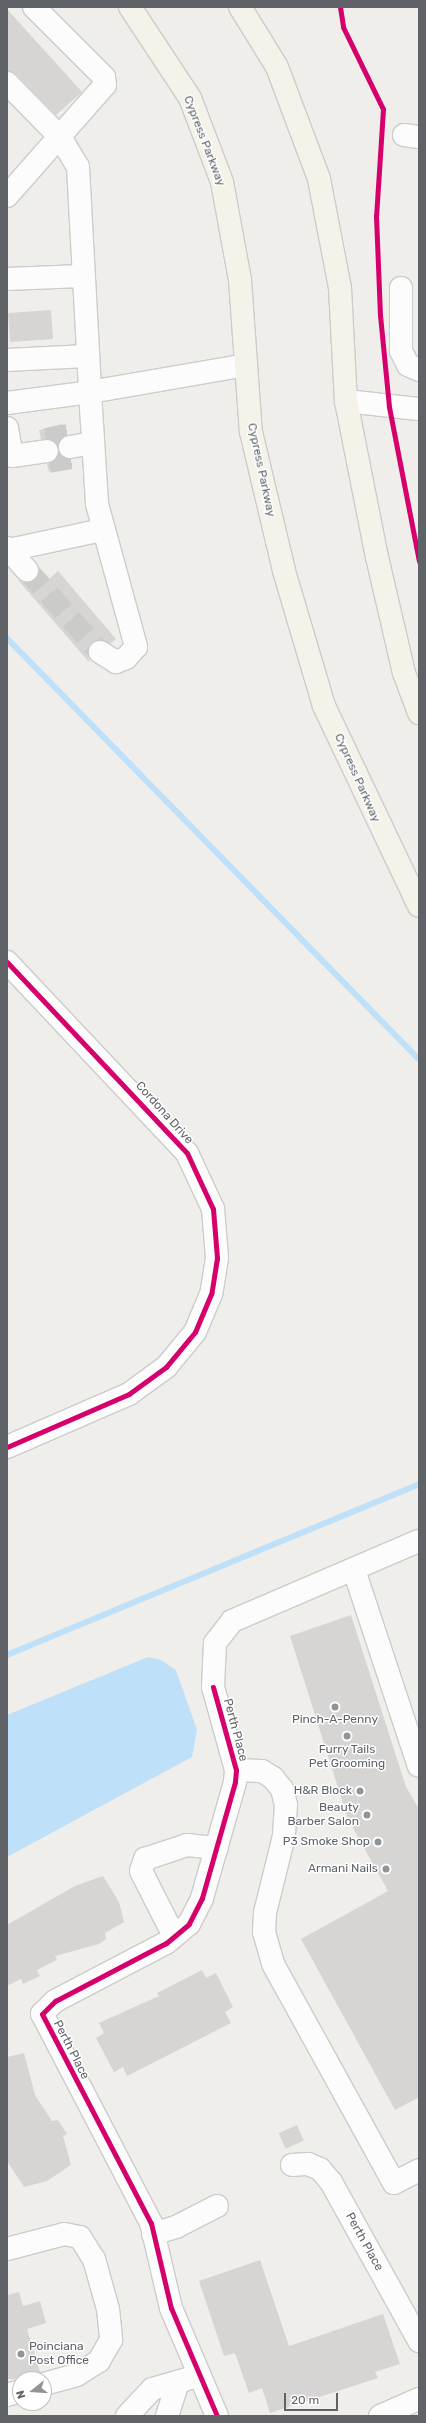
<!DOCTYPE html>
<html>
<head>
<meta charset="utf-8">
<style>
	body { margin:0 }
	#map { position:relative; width:426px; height:2423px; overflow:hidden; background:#efeeea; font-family:Rubik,sans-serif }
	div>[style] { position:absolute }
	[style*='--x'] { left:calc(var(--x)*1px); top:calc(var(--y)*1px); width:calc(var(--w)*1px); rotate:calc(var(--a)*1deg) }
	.water>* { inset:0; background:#bfe0f9 }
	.stream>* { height:5.5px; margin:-2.75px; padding:0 2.75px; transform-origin:2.75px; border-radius:2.75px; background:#bfe0f9 }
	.building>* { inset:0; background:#d6d5d3; transform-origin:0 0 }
	.minor-tunnel>* { height:22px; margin-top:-11px; transform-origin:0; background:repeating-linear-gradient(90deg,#cbcbca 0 22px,transparent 0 33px) }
	.roads { filter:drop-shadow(1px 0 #cbcccc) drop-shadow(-1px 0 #cbcccc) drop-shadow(0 1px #cbcccc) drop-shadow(0 -1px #cbcccc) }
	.minor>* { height:22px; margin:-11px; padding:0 11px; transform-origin:11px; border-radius:11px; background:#fdfcfc }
	.major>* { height:22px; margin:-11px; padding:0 11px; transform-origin:11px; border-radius:11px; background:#f4f2e9 }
	.cycleway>* { height:5px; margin:-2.5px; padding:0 2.5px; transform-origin:2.5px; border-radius:2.5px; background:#d6006c }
	.dots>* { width:11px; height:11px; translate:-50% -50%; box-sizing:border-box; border:2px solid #fff; border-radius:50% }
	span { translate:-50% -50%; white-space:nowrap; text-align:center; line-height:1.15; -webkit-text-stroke:3px #fff; paint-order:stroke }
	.street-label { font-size:12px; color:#5f6368 }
	.poi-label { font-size:12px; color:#5f6368 }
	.right { translate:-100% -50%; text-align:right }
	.left { translate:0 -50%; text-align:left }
	.frame { position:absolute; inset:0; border:8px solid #5f6368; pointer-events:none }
	.north { position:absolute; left:12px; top:2371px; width:40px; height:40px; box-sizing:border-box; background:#fff; border:1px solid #bfc1c3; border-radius:50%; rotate:253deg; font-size:11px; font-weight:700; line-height:16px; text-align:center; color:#5f6368 }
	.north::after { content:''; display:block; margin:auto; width:14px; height:18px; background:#919496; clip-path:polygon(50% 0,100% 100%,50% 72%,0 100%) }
	.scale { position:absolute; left:284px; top:2393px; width:54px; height:18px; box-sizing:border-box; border:2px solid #5f6368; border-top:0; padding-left:5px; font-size:12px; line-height:14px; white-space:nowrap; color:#5f6368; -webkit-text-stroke:3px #fff; paint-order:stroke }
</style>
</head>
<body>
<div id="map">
	<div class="water">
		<div style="clip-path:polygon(148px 1657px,161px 1660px,176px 1670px,197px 1730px,192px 1757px,7px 1857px,7px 1715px)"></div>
	</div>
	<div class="stream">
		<div style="--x:7;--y:638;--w:589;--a:45.62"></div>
		<div style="--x:7;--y:1655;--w:446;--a:-22.5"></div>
	</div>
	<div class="building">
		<div style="clip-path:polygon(7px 9px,82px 92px,56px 115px,16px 74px,7px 71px)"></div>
		<div style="left:51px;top:310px;width:29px;height:43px;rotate:86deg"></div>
		<div style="clip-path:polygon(62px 424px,65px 436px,58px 446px,51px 439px,41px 439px,39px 430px)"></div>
		<div style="clip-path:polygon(59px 452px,70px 459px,72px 467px,49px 472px,47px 464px,55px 461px)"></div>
		<div style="clip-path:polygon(39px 569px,48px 580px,58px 571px,116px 639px,110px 644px,94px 641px,88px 651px,89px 662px,18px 580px,30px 582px)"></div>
		<div style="clip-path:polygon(351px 1615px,406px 1787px,419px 1809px,419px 2097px,395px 2110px,301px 1939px,388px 1891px,348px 1819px,290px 1636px)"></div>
		<div style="clip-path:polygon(103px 1876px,119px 1902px,124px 1922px,105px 1933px,106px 1939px,99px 1944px,55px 1956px,57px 1960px,37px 1970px,40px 1976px,23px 1984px,21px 1979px,7px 1986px,7px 1925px,75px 1886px)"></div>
		<div style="clip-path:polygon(202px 1970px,206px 1978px,216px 1973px,233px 2007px,225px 2012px,231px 2023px,127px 2076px,123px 2067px,114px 2072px,96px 2038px,104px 2033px,99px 2023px,159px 1996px,157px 1993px)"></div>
		<div style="clip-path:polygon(24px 2053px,35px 2095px,52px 2121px,58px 2120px,67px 2134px,63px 2136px,71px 2165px,47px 2181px,24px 2187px,7px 2161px,7px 2057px)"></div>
		<div style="left:297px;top:2125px;width:17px;height:20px;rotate:66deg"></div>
		<div style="clip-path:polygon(260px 2260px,289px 2346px,383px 2314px,400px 2364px,375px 2372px,378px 2378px,270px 2413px,262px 2388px,249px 2393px,235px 2353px,224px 2356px,199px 2281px)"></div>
		<div style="clip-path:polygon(19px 2292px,23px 2306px,40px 2301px,46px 2323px,27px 2329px,40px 2372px,33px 2379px,7px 2379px,7px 2295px)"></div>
	</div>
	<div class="minor-tunnel">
		<div style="--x:46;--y:439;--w:22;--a:-10"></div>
		<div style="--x:49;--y:462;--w:23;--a:-10"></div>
		<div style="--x:27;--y:570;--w:110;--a:48.3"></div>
	</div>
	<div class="roads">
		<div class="minor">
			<div style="--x:7;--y:83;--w:76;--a:45.5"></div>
			<div style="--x:60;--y:137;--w:35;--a:59"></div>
			<div style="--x:78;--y:167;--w:225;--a:86.9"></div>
			<div style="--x:90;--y:392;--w:158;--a:-9.8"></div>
			<div style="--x:404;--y:135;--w:15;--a:8"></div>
			<div style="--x:7;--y:196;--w:148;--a:-48.6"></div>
			<div style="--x:105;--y:85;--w:8;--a:-97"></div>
			<div style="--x:104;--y:77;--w:99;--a:-135"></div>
			<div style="--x:7;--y:279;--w:75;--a:-2.3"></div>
			<div style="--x:401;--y:288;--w:63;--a:90"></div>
			<div style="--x:401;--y:351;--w:16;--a:63"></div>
			<div style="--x:408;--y:365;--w:12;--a:24"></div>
			<div style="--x:7;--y:360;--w:80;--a:-2.9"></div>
			<div style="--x:346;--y:401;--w:73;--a:6.3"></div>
			<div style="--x:7;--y:403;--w:84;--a:-7.5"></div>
			<div style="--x:90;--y:392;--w:112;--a:86.4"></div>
			<div style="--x:97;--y:504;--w:148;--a:74.7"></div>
			<div style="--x:136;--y:647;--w:15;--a:132"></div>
			<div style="--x:126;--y:658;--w:11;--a:158"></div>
			<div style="--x:116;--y:662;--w:19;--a:-148"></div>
			<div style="--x:7;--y:428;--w:28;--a:80"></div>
			<div style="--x:12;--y:456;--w:35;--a:-8"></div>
			<div style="--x:70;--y:447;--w:23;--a:-10"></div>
			<div style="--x:7;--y:548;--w:30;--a:48"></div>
			<div style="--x:9;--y:550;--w:95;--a:-12.1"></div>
			<div style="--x:7;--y:962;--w:262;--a:46.7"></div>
			<div style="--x:187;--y:1153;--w:62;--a:65.1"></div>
			<div style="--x:213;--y:1209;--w:49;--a:85.3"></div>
			<div style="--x:217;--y:1258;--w:36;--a:99"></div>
			<div style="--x:211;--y:1294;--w:41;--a:112.8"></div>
			<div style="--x:195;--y:1332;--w:45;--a:129.6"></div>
			<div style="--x:166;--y:1367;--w:46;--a:143.9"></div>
			<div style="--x:129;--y:1394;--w:133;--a:156.5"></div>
			<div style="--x:354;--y:1570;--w:206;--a:71.7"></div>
			<div style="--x:236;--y:1770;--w:26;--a:2"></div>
			<div style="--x:262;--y:1771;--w:13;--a:32"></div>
			<div style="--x:273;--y:1778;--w:14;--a:51"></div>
			<div style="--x:282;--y:1789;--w:16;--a:76"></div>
			<div style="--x:286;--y:1805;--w:31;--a:94"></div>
			<div style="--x:284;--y:1836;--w:79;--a:103.9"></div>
			<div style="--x:265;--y:1913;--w:19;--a:93"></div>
			<div style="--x:264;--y:1932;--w:33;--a:74"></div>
			<div style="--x:273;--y:1964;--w:250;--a:61.1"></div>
			<div style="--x:394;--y:2183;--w:28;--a:-27"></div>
			<div style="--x:174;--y:1936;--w:73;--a:-116.9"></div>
			<div style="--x:141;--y:1871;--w:13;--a:-72"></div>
			<div style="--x:145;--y:1859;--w:44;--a:-18.4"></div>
			<div style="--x:187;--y:1845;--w:30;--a:6"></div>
			<div style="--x:292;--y:2165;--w:16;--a:-4"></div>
			<div style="--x:308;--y:2164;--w:13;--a:23"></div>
			<div style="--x:320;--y:2169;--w:17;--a:50"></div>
			<div style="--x:331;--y:2182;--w:182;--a:61"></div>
			<div style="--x:153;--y:2234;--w:24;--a:-17"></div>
			<div style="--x:176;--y:2227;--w:46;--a:-27.1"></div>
			<div style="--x:7;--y:2249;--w:59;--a:-14.7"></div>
			<div style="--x:64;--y:2234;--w:16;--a:11"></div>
			<div style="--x:80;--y:2237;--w:26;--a:58"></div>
			<div style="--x:94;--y:2259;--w:52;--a:74.4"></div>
			<div style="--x:108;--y:2309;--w:31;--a:84"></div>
			<div style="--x:111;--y:2340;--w:24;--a:120"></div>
			<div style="--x:99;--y:2361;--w:26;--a:148"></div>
			<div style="--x:77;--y:2375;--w:34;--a:165"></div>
			<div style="--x:7;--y:2395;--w:14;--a:-17"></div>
			<div style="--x:127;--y:2416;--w:37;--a:-47"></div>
			<div style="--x:152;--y:2389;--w:48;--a:-15.8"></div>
			<div style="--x:167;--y:2416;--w:36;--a:-72"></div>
			<div style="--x:217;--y:2416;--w:117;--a:-113.1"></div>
			<div style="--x:171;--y:2308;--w:87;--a:-103.2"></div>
			<div style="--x:151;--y:2223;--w:236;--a:-117.5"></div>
			<div style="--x:42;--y:2014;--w:18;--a:-45"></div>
			<div style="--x:55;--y:2001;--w:125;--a:-27.6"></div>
			<div style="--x:166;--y:1943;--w:30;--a:-40"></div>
			<div style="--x:189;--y:1924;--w:29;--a:-63"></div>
			<div style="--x:202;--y:1898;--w:121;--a:-74.1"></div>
			<div style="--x:235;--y:1782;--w:12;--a:-85"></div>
			<div style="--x:236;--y:1770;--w:86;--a:-105.5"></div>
			<div style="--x:213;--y:1687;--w:44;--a:-87.4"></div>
			<div style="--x:215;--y:1643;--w:28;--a:-52"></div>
			<div style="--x:232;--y:1621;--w:203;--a:-23.2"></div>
			<div style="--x:380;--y:2416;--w:43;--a:-23.6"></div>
		</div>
		<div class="major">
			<div style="--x:130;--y:7;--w:109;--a:56.6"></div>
			<div style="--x:190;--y:98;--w:90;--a:69.1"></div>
			<div style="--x:222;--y:182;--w:100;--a:79.6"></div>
			<div style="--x:240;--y:280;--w:152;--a:85.9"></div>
			<div style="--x:251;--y:432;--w:143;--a:76.6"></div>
			<div style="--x:284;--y:571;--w:141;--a:73.5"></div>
			<div style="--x:324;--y:706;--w:221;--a:64.6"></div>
			<div style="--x:240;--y:7;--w:70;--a:58.3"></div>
			<div style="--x:277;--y:67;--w:120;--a:69.4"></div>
			<div style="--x:319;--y:179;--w:111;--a:79.1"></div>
			<div style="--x:340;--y:288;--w:113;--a:87"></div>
			<div style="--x:346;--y:401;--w:159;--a:78.8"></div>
			<div style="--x:377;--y:557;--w:119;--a:76.9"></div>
			<div style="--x:404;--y:673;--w:43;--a:69.4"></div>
		</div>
	</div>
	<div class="cycleway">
		<div style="--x:340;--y:7;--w:20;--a:81"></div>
		<div style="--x:343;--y:27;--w:91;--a:64"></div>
		<div style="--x:383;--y:109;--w:107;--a:93.7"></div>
		<div style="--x:376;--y:216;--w:99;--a:87.7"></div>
		<div style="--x:380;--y:315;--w:92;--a:84.4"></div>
		<div style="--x:389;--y:407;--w:157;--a:79"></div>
		<div style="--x:7;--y:962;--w:262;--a:46.7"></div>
		<div style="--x:187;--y:1153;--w:62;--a:65.1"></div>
		<div style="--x:213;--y:1209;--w:49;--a:85.3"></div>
		<div style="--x:217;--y:1258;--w:36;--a:99"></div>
		<div style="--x:211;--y:1294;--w:41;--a:112.8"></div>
		<div style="--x:195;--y:1332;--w:45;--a:129.6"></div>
		<div style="--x:166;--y:1367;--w:46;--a:143.9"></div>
		<div style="--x:129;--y:1394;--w:133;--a:156.5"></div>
		<div style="--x:213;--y:1687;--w:86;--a:74.5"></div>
		<div style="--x:236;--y:1770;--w:12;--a:95"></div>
		<div style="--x:235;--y:1782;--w:121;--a:105.9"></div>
		<div style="--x:202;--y:1898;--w:29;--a:117"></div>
		<div style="--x:189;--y:1924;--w:30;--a:140"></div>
		<div style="--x:166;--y:1943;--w:125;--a:152.4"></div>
		<div style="--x:55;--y:2001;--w:18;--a:135"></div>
		<div style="--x:42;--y:2014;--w:236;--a:62.5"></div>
		<div style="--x:151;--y:2223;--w:87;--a:76.8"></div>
		<div style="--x:171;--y:2308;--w:117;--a:66.9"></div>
	</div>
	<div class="dots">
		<div style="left:335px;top:1707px;background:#919496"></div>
		<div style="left:347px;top:1736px;background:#919496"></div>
		<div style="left:360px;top:1791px;background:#919496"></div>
		<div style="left:367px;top:1815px;background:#919496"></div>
		<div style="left:378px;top:1842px;background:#919496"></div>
		<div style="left:386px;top:1869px;background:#919496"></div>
		<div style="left:21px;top:2354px;background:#919496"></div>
	</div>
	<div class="street-label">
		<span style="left:204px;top:141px;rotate:69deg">Cypress Parkway</span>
		<span style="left:261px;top:470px;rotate:78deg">Cypress Parkway</span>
		<span style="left:357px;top:778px;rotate:66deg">Cypress Parkway</span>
		<span style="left:164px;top:1113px;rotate:48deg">Cordona Drive</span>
		<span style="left:235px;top:1730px;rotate:75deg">Perth Place</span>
		<span style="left:71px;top:2050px;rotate:63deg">Perth Place</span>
		<span style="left:364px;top:2242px;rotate:61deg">Perth Place</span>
	</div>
	<div class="poi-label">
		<span style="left:335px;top:1720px">Pinch-A-Penny</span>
		<span style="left:347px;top:1757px">Furry Tails<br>Pet Grooming</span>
		<span class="right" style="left:352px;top:1791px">H&amp;R Block</span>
		<span class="right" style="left:359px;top:1815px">Beauty<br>Barber Salon</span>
		<span class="right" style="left:370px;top:1842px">P3 Smoke Shop</span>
		<span class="right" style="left:378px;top:1869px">Armani Nails</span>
		<span class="left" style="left:29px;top:2354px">Poinciana<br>Post Office</span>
	</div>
	<div class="frame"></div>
	<div class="north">N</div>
	<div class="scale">20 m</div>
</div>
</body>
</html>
